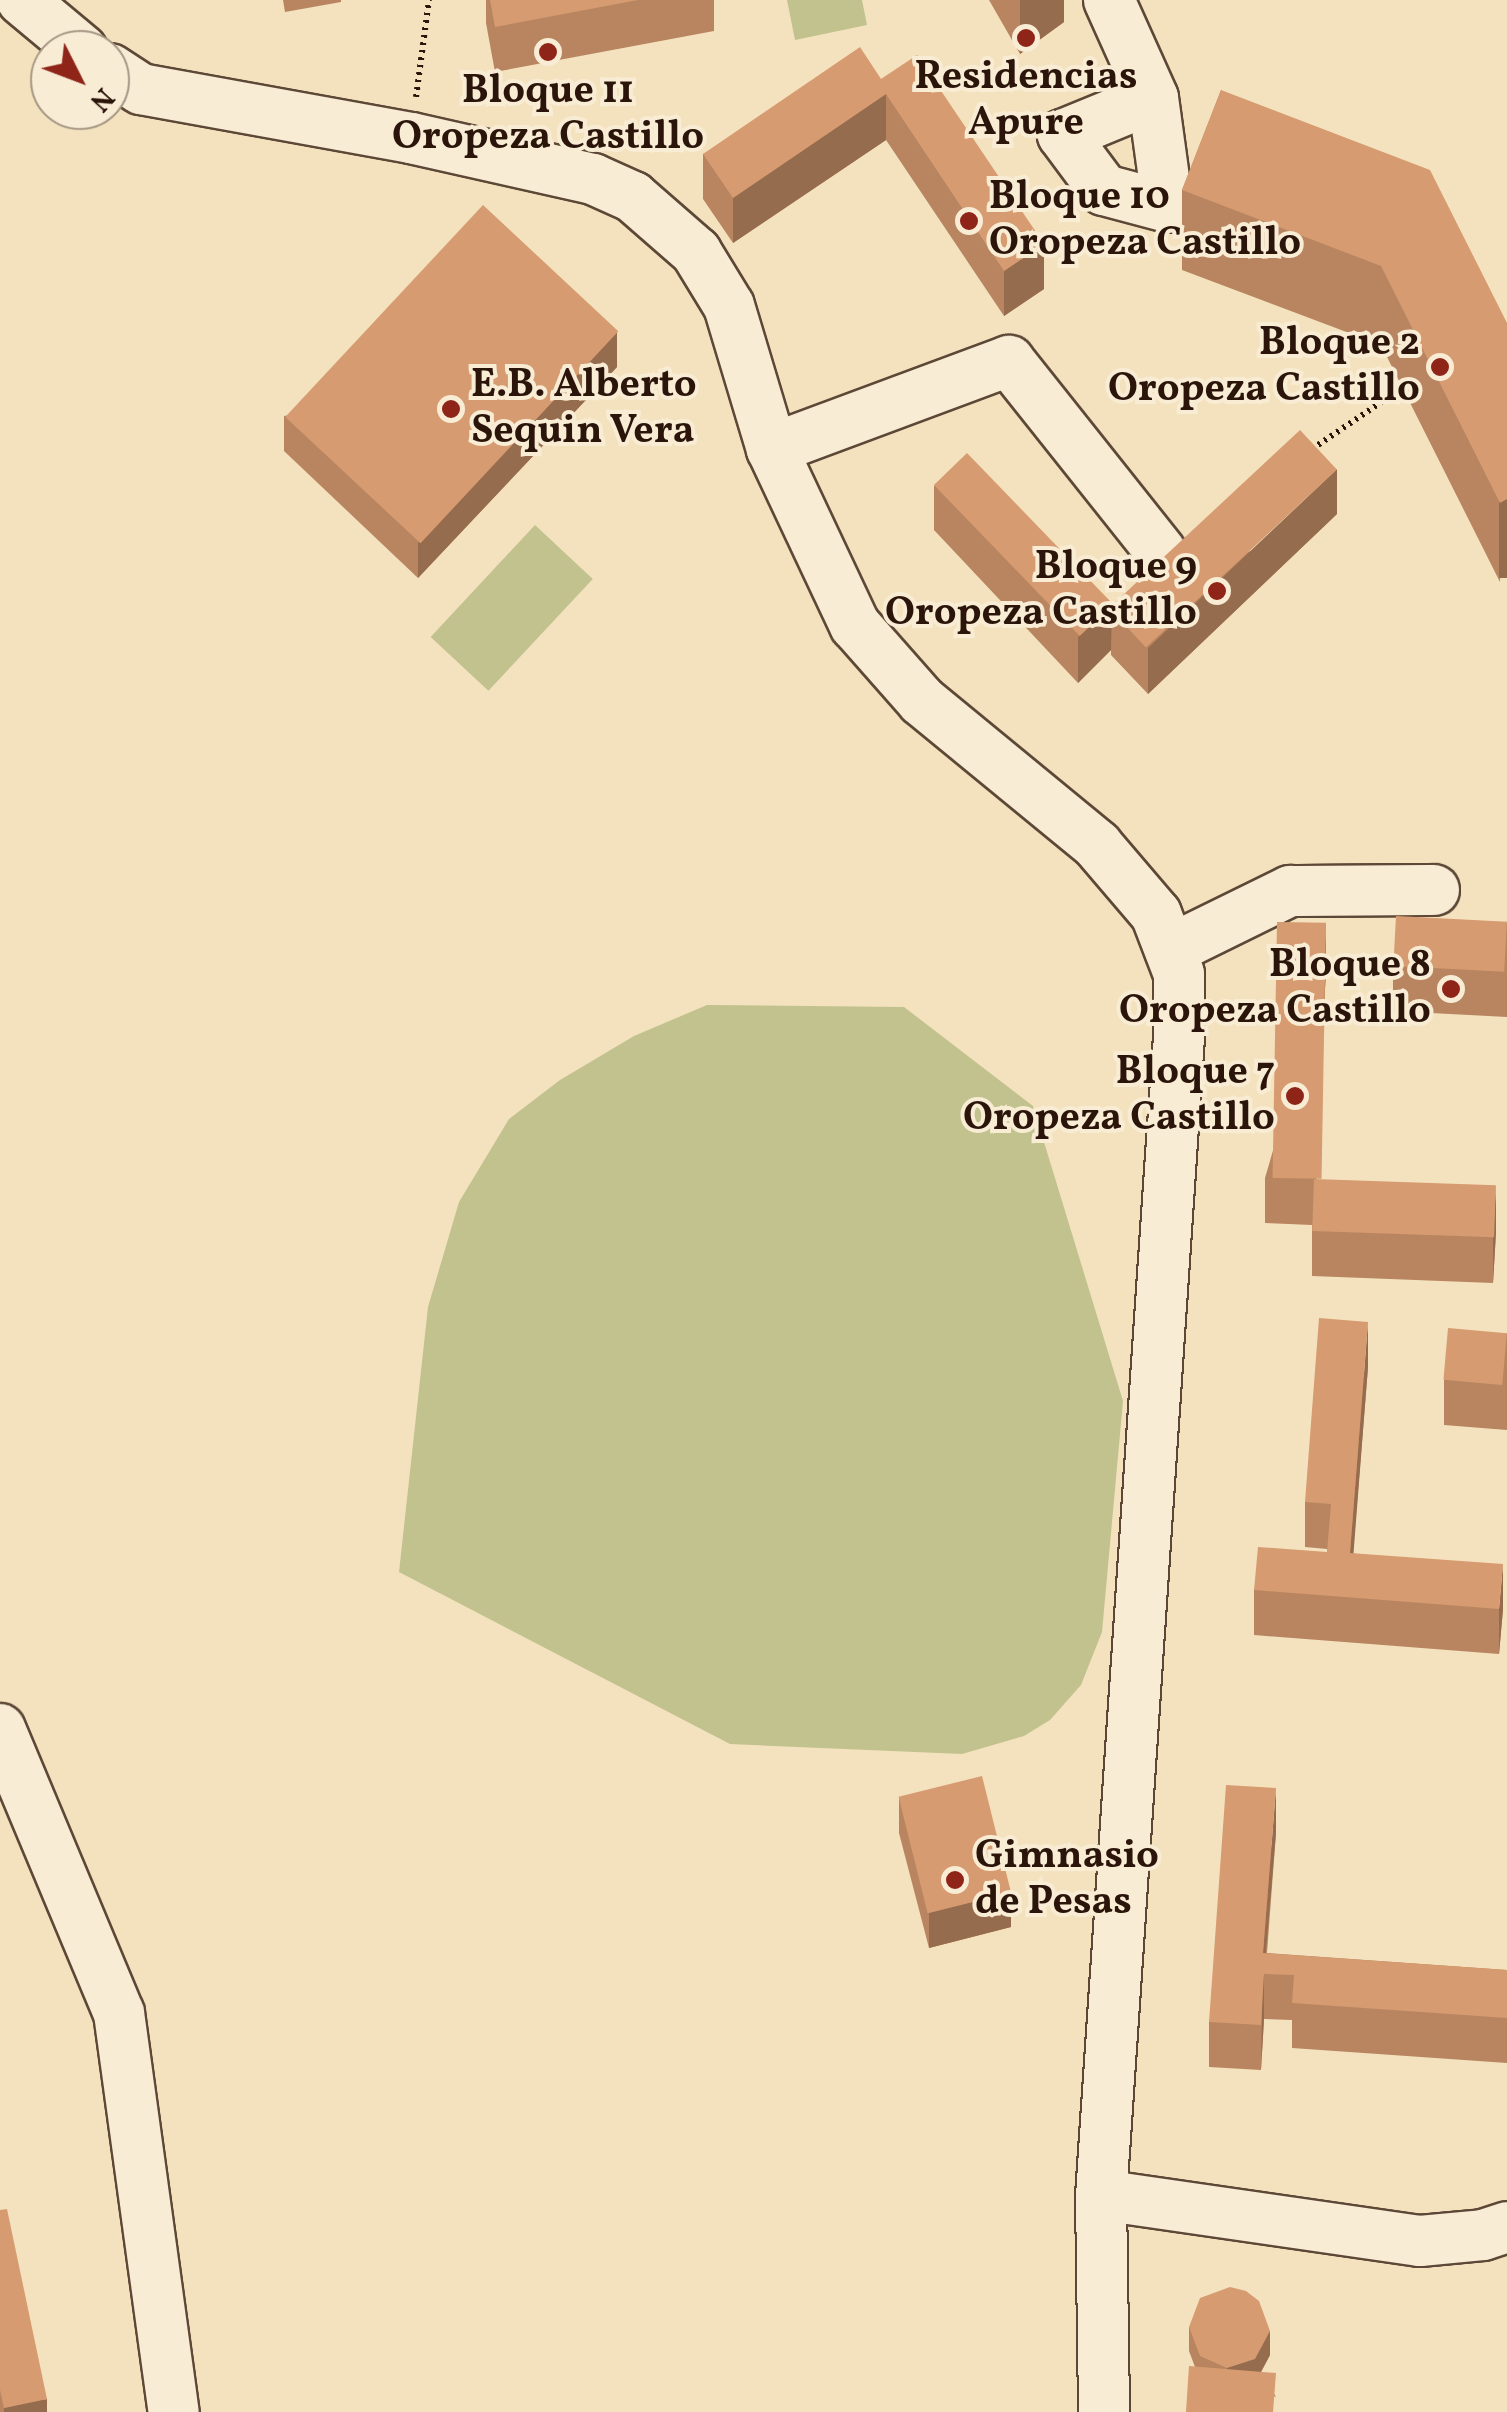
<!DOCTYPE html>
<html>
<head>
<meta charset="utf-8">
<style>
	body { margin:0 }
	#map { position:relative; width:1507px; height:2412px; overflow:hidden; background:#f4e2be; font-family:Vollkorn,serif }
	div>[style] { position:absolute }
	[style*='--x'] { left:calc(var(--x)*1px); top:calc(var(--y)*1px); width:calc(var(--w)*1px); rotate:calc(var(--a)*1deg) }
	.green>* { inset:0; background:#c1c28e; transform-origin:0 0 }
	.path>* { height:6px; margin-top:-3px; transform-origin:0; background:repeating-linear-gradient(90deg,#2b150a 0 2.5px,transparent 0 7.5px) }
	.roads { filter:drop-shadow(2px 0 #5d4837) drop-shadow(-2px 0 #5d4837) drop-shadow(0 2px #5d4837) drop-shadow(0 -2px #5d4837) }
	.minor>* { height:50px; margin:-25px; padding:0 25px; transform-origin:25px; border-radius:25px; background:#f8ecd5 }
	.wall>* { inset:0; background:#b88560 }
	.shaded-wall>* { inset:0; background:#966c4e; transform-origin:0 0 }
	.building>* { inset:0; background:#d69b70; transform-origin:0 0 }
	.dots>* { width:28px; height:28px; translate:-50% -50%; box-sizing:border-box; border:5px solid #f8ecd5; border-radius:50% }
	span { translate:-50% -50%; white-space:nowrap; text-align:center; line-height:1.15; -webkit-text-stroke:8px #f8ecd5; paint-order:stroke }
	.poi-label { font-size:40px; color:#2b150a; font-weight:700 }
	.left { translate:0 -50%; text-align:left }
	.right { translate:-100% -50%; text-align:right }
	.north { position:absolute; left:30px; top:30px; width:100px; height:100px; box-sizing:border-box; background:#f8ecd5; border:2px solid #a69684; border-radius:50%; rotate:132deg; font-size:28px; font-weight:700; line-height:40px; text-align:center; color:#2b150a }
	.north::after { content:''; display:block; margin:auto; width:35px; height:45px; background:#8f2418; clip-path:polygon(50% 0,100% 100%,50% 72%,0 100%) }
</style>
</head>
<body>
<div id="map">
	<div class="green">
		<div style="clip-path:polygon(787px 0,862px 0,867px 25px,795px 40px)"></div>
		<div style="left:535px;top:525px;width:79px;height:153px;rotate:43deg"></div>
		<div style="clip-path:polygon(707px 1005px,904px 1007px,1033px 1106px,1123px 1401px,1102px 1632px,1081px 1685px,1050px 1720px,1024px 1736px,962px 1754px,730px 1744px,399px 1572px,428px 1307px,459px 1202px,509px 1119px,560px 1080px,634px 1036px)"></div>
	</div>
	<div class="path">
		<div style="--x:416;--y:97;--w:98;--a:-82.4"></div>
		<div style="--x:1312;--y:449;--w:109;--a:-34.1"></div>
	</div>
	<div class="roads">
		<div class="minor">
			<div style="--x:22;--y:0;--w:78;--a:39.8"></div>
			<div style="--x:1109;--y:0;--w:107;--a:65.8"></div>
			<div style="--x:1153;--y:98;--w:110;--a:82.2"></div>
			<div style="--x:1168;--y:207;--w:66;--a:-165.1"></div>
			<div style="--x:1104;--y:190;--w:69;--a:-126.7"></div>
			<div style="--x:1063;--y:135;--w:97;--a:-22.3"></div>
			<div style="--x:110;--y:69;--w:37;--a:33"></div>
			<div style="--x:141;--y:89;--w:274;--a:10.3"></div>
			<div style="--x:411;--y:138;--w:187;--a:12.7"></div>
			<div style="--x:593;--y:179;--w:44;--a:24.2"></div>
			<div style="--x:633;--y:197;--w:84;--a:41.1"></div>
			<div style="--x:696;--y:252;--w:63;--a:58.6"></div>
			<div style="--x:729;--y:306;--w:149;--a:73.3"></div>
			<div style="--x:772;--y:449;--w:195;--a:64.8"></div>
			<div style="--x:855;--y:625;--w:101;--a:48.6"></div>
			<div style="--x:922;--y:701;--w:227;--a:39.4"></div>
			<div style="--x:1097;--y:845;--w:91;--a:49.5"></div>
			<div style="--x:1156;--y:914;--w:64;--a:69"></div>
			<div style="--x:1179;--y:974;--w:63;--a:90"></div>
			<div style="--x:1179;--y:1037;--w:1161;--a:93.85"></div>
			<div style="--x:1101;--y:2195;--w:217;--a:89.2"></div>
			<div style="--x:772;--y:449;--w:253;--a:-20.4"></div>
			<div style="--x:1009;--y:361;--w:244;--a:51.5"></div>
			<div style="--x:1170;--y:950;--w:134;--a:-26.2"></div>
			<div style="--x:1290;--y:891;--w:144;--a:-0.4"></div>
			<div style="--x:0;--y:1729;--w:308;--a:67.3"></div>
			<div style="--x:119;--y:2013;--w:403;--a:82.2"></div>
			<div style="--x:1101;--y:2195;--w:322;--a:8.2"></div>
			<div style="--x:1420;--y:2241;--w:63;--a:-5.4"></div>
			<div style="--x:1483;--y:2235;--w:25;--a:-18"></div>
		</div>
	</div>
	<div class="wall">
		<div style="clip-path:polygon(283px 0,341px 0,341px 2px,285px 12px)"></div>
		<div style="clip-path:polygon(486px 0,714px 0,714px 31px,495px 72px,486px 23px)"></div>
		<div style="clip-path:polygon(989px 0,1064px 0,1064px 22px,1020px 54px)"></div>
		<div style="clip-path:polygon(881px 79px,1044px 289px,1004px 316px,886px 140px,733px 243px,703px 199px,703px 154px)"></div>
		<div style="clip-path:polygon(1221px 90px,1507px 323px,1500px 582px,1381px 345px,1182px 270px,1182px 190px)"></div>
		<div style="clip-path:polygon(617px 367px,418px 578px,284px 451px,284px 416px)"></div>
		<div style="clip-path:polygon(934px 485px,1112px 610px,1337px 514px,1148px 694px,1111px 655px,1111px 650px,1078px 683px,934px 530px)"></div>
		<div style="clip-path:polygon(1507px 922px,1507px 1017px,1393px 1011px,1393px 966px)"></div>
		<div style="clip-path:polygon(1326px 968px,1316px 1179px,1496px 1232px,1493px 1283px,1312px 1276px,1312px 1225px,1265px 1223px,1265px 1178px)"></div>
		<div style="clip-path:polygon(1507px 1333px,1507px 1430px,1444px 1425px,1444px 1380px)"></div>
		<div style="clip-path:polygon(1368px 1367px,1353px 1553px,1503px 1609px,1499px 1654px,1254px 1635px,1254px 1590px,1327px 1552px,1327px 1549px,1305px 1547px,1305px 1502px)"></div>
		<div style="clip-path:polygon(899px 1798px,1011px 1927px,929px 1948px,899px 1833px)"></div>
		<div style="clip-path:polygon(1276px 1833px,1267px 1953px,1507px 1970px,1507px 2063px,1292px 2048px,1292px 2020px,1264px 2019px,1261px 2070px,1209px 2067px,1209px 2022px)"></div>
		<div style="clip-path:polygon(0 2210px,47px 2412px,0 2412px)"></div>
		<div style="clip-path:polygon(1189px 2327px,1270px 2355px,1261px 2372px,1276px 2397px,1195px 2367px,1189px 2351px)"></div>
	</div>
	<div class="shaded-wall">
		<div style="clip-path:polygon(1020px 0,1064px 0,1064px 22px,1020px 54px)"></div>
		<div style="clip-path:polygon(886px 94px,886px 140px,733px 243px,733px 198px)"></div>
		<div style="clip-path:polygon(1044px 244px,1044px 289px,1004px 316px,1004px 271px)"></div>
		<div style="clip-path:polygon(617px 332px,617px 367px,418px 578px,418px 543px)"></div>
		<div style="clip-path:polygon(1337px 469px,1337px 514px,1148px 694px,1148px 648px)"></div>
		<div style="left:1507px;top:499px;width:79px;height:8px;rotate:90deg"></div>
		<div style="clip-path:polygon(1112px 605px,1111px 650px,1078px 683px,1078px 637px)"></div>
		<div style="clip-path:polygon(1326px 923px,1326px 968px,1314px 1225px,1314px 1180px)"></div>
		<div style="clip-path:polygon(1496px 1186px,1496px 1232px,1493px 1283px,1493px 1238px)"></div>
		<div style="clip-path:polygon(1368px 1322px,1368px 1367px,1350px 1598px,1350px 1553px)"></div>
		<div style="clip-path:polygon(1503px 1564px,1503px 1609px,1499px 1654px,1499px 1609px)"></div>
		<div style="clip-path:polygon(1276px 1788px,1276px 1833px,1264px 1974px,1264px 2019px,1261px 2070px,1263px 1953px)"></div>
		<div style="clip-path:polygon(1011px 1892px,1011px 1927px,929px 1948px,929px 1913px)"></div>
		<div style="clip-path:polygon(1270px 2331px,1270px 2355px,1255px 2383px,1227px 2392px,1227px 2368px)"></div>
		<div style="clip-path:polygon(47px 2399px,47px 2412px,4px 2412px,4px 2408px)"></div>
	</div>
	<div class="building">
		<div style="clip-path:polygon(490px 0,638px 0,495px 27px)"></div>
		<div style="clip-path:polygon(860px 47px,881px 79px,917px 55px,1044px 244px,1004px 271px,886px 94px,733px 198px,703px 154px)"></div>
		<div style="clip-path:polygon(1221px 90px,1430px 170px,1507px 323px,1507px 499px,1500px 503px,1381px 266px,1182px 190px)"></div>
		<div style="left:483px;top:205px;width:185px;height:290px;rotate:43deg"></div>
		<div style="left:1300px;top:430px;width:54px;height:261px;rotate:47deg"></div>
		<div style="left:967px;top:453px;width:210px;height:46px;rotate:46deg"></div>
		<div style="left:1396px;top:916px;width:111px;height:50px;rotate:3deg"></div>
		<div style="left:1277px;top:922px;width:49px;height:256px;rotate:1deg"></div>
		<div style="left:1314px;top:1179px;width:182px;height:52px;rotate:2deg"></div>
		<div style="clip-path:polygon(1319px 1318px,1368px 1322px,1350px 1553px,1503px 1564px,1499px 1609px,1254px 1590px,1258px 1547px,1327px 1552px,1331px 1504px,1305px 1502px)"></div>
		<div style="left:1448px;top:1328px;width:59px;height:52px;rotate:5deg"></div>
		<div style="left:982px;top:1776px;width:120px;height:86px;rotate:76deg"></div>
		<div style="clip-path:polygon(1226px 1785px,1276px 1788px,1263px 1953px,1507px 1970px,1507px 2018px,1292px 2003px,1294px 1975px,1264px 1974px,1261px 2025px,1209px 2022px)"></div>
		<div style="clip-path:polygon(7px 2209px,47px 2399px,4px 2408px,0 2390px,0 2210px)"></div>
		<div style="clip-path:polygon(1230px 2287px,1246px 2291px,1259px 2301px,1270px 2331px,1255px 2359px,1227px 2368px,1200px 2356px,1189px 2327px,1200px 2298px)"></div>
		<div style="clip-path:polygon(1189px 2366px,1276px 2373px,1273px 2412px,1186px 2412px)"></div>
	</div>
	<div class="dots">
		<div style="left:1026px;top:38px;background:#8f2418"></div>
		<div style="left:548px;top:52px;background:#8f2418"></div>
		<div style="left:969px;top:221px;background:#8f2418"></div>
		<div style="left:1440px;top:367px;background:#8f2418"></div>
		<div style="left:451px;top:409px;background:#8f2418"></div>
		<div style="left:1217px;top:591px;background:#8f2418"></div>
		<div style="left:1451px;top:989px;background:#8f2418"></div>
		<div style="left:1295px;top:1096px;background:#8f2418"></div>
		<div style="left:955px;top:1880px;background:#8f2418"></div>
	</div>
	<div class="poi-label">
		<span style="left:1026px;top:101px">Residencias<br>Apure</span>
		<span style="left:548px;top:115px">Bloque 11<br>Oropeza Castillo</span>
		<span class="left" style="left:989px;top:221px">Bloque 10<br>Oropeza Castillo</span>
		<span class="right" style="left:1420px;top:367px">Bloque 2<br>Oropeza Castillo</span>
		<span class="left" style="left:471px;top:409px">E.B. Alberto<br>Sequin Vera</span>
		<span class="right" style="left:1197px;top:591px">Bloque 9<br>Oropeza Castillo</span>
		<span class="right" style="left:1431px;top:989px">Bloque 8<br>Oropeza Castillo</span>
		<span class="right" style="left:1275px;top:1096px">Bloque 7<br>Oropeza Castillo</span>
		<span class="left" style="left:975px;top:1880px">Gimnasio<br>de Pesas</span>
	</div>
	<div class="north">N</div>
</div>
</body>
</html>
